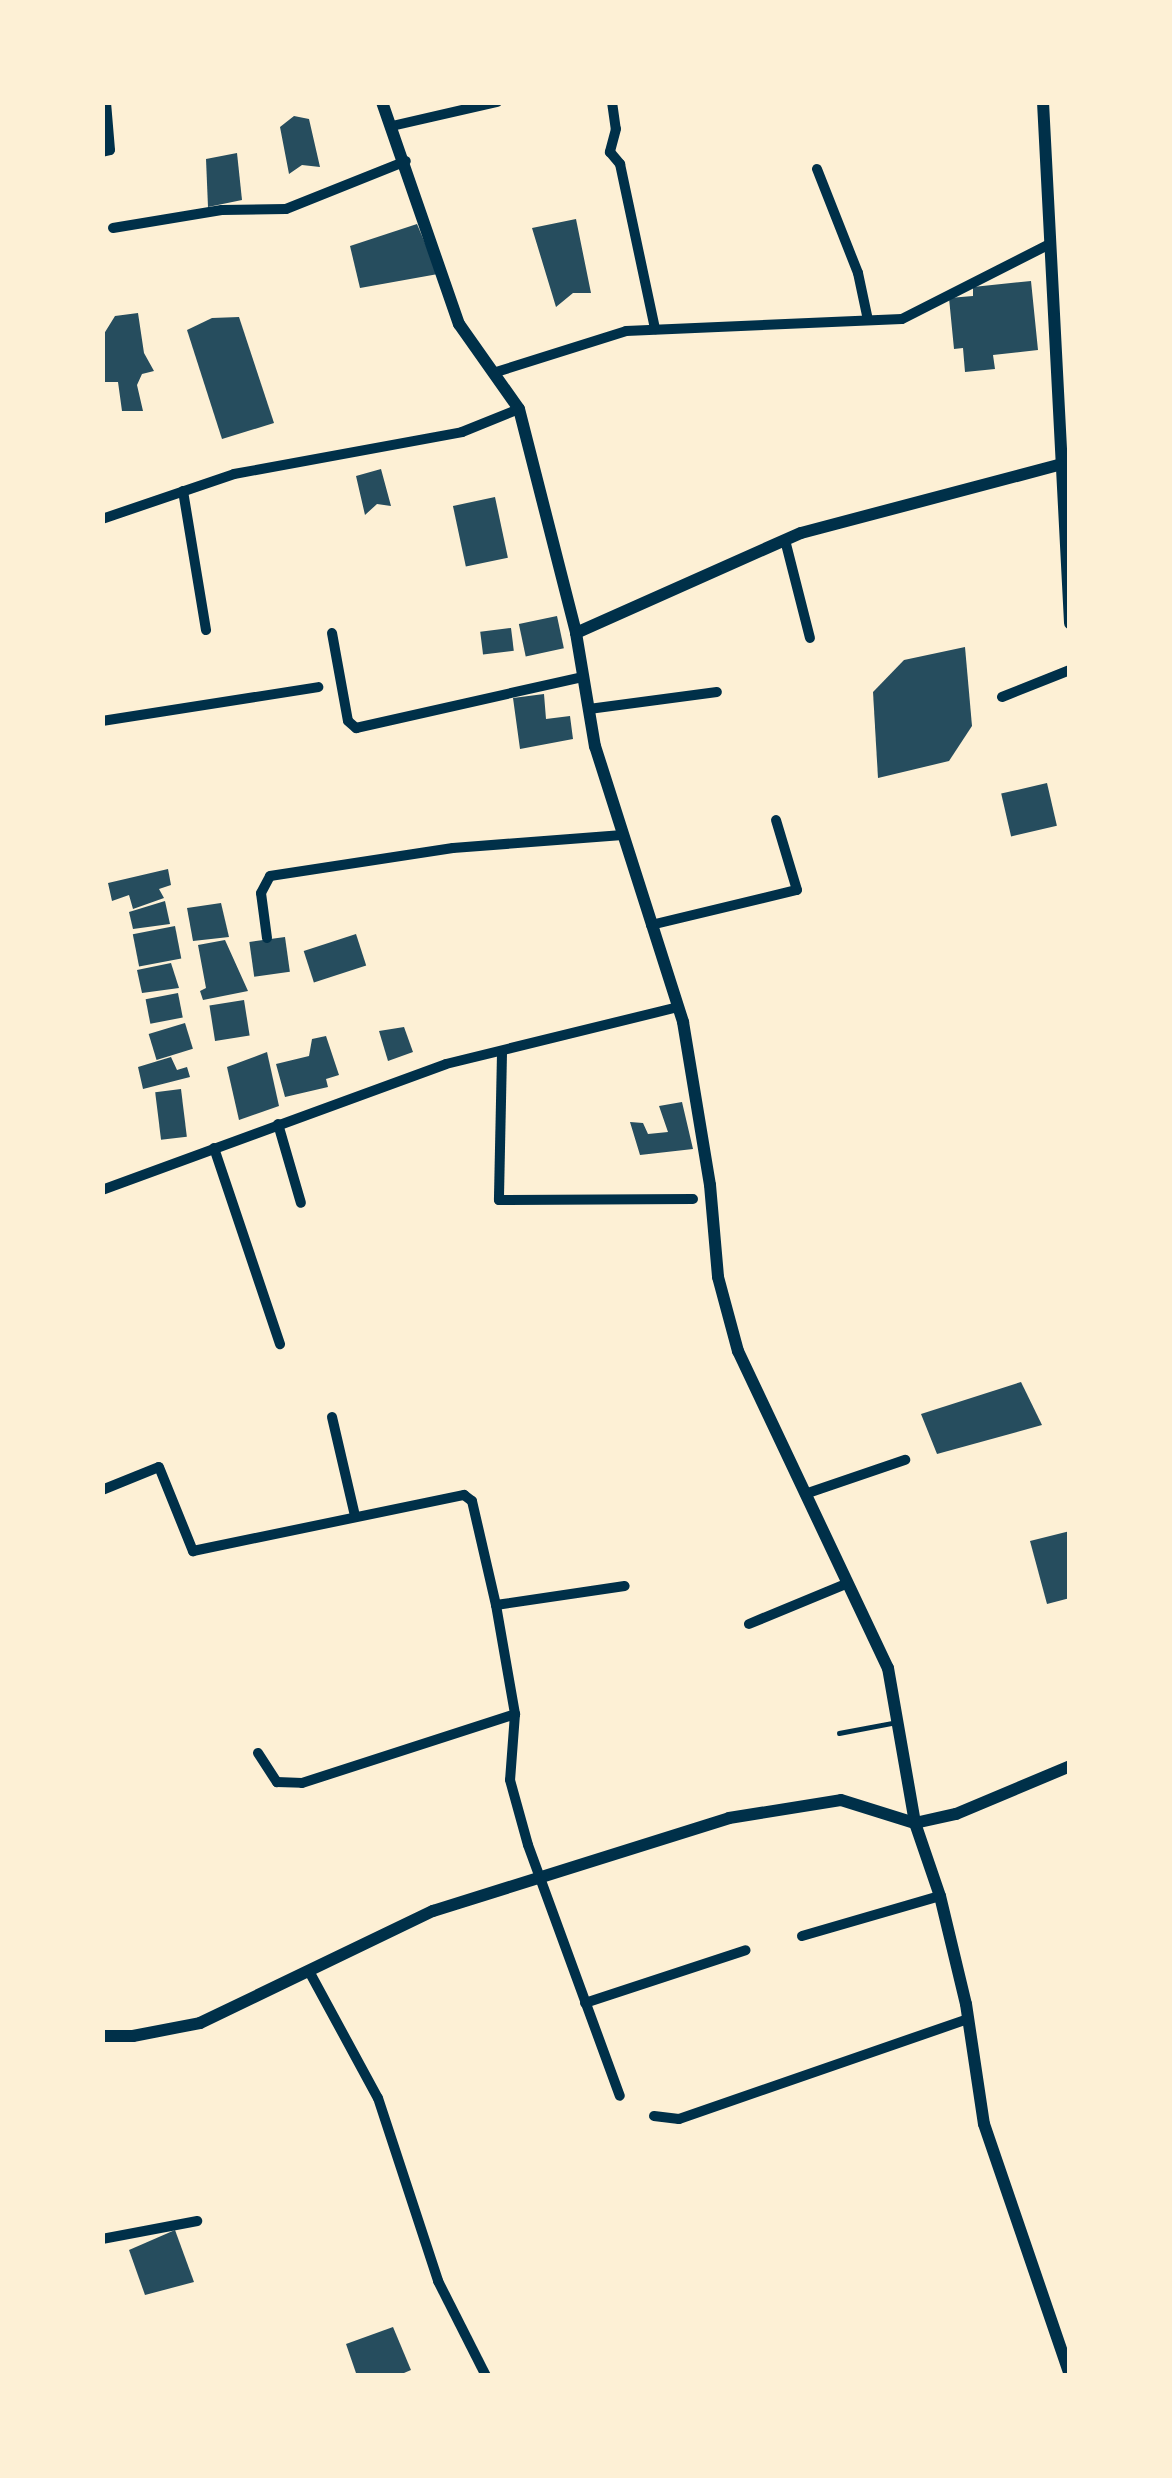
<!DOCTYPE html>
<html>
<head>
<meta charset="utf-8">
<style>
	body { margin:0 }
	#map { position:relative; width:1172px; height:2478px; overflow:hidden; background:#fdf0d5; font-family:"Public Sans",sans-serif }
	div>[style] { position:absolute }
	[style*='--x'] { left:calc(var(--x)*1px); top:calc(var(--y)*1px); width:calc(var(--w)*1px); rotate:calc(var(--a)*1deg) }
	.building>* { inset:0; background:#264d5e; transform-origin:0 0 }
	.service>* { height:4.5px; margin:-2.25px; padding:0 2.25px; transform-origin:2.25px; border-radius:2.25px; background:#003049 }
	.minor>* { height:10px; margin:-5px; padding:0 5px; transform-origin:5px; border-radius:5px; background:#003049 }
	.tertiary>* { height:12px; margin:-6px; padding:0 6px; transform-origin:6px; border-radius:6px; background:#003049 }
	span { translate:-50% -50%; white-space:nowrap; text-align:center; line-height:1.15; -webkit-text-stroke:9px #fdf0d5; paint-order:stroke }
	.frame { position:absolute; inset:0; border:105px solid #fdf0d5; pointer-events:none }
</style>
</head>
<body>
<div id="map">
	<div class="building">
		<div style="clip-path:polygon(294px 116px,309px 119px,320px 167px,302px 165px,289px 174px,280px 127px)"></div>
		<div style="clip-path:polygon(237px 153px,242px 200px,208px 207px,206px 159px)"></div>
		<div style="clip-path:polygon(576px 219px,591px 293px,573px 293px,556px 307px,532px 228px)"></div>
		<div style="clip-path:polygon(417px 224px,438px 274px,360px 288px,350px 246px)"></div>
		<div style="clip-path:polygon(1031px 281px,1038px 350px,993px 355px,995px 369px,965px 372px,963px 348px,954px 349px,949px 298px,973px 296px,973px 287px)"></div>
		<div style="clip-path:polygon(138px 313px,144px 353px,154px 371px,142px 374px,137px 385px,143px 411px,122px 411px,118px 382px,102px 382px,102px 337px,115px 316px)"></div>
		<div style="clip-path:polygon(239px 317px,274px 423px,222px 439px,187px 330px,212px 318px)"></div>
		<div style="clip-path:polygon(381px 469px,391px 506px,377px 504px,365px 515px,356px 476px)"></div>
		<div style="left:495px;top:497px;width:62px;height:43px;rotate:78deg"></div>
		<div style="left:557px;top:616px;width:33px;height:39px;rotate:78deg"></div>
		<div style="left:511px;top:628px;width:23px;height:31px;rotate:83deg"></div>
		<div style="clip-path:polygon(965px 647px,972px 726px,949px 761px,878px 778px,873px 692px,904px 660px)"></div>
		<div style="clip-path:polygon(544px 694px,546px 719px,570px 716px,573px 739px,520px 749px,513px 698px)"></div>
		<div style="left:1047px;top:783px;width:44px;height:47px;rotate:77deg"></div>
		<div style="clip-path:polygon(168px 869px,171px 885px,159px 889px,164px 898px,133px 909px,129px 895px,112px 901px,108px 883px)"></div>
		<div style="clip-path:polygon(165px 901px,170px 924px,133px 929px,129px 912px)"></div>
		<div style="clip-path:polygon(221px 903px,229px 937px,193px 941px,187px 908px)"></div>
		<div style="left:175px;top:926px;width:33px;height:43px;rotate:79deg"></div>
		<div style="left:356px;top:934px;width:33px;height:55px;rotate:72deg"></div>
		<div style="left:285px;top:937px;width:35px;height:36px;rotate:82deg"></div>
		<div style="clip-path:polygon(225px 940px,248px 991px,203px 1000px,200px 991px,206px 988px,198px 945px)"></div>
		<div style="clip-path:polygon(171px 963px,179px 988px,142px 993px,137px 970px)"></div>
		<div style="left:178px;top:993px;width:25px;height:33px;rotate:79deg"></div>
		<div style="left:244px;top:1000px;width:36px;height:35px;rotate:81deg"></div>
		<div style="left:185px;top:1023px;width:27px;height:38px;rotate:73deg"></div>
		<div style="clip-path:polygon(404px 1027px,413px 1052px,388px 1061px,379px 1031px)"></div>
		<div style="clip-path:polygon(326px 1036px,339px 1075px,326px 1079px,328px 1087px,285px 1097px,276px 1064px,309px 1056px,312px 1039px)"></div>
		<div style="clip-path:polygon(267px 1052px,279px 1106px,239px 1120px,227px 1067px)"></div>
		<div style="clip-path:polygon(171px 1057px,177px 1070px,187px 1067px,190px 1077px,143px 1089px,138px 1067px)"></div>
		<div style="left:181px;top:1089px;width:48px;height:26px;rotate:83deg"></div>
		<div style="clip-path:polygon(682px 1102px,693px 1149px,640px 1155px,630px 1122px,643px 1123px,648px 1134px,668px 1132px,659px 1106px)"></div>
		<div style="clip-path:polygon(1021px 1382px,1042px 1425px,937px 1454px,921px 1414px)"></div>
		<div style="clip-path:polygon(1070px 1531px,1070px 1598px,1047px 1604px,1030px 1541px)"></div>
		<div style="clip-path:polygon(175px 2230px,194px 2282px,145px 2295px,129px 2250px)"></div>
		<div style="clip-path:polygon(393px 2327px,411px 2370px,397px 2376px,357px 2376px,346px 2344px)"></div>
	</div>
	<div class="service">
		<div style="--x:839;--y:1733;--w:54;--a:-10.7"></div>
	</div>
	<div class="minor">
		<div style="--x:612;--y:102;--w:27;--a:82"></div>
		<div style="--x:616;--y:129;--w:24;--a:105"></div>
		<div style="--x:610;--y:152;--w:16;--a:50"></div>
		<div style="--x:620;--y:164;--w:169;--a:78"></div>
		<div style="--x:392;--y:126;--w:108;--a:-12.9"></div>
		<div style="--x:102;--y:152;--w:8;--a:-14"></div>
		<div style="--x:110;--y:150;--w:48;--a:-94.8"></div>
		<div style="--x:817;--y:169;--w:112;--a:68.5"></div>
		<div style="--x:858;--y:273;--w:48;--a:78"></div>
		<div style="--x:113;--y:228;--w:110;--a:-9.4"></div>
		<div style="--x:222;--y:210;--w:64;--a:-0.9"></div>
		<div style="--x:286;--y:209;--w:129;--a:-21.8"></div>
		<div style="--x:493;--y:373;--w:139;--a:-17.5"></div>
		<div style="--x:626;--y:331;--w:276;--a:-2.5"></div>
		<div style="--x:902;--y:319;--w:164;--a:-26.9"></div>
		<div style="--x:183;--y:491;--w:141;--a:80.6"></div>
		<div style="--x:102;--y:519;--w:139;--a:-18.8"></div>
		<div style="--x:234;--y:474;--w:232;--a:-10.4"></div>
		<div style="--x:462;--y:432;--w:61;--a:-22"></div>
		<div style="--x:785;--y:540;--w:101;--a:75.7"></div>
		<div style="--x:332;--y:633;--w:89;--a:79.7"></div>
		<div style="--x:348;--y:721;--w:11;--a:41"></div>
		<div style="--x:356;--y:728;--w:233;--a:-12.7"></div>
		<div style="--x:1002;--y:697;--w:73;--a:-21.7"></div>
		<div style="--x:589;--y:709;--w:129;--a:-7.6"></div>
		<div style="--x:102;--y:721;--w:219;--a:-8.9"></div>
		<div style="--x:651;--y:925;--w:150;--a:-13.5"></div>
		<div style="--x:797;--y:890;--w:73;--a:-106.7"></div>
		<div style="--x:267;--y:938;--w:45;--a:-97.6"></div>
		<div style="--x:261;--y:893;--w:19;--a:-62"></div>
		<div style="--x:270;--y:876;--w:185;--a:-8.7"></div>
		<div style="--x:453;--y:848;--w:170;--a:-4.4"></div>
		<div style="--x:502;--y:1053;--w:147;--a:91.2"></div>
		<div style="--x:499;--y:1200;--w:194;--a:-0.3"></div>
		<div style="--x:278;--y:1124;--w:82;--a:73.8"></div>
		<div style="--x:214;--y:1148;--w:207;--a:71.4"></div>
		<div style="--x:102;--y:1190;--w:366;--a:-20.1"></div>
		<div style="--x:446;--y:1064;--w:239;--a:-13.8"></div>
		<div style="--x:332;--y:1417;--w:102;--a:76.9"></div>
		<div style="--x:102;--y:1490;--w:61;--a:-22"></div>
		<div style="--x:159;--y:1467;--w:91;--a:68"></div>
		<div style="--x:193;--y:1551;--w:277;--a:-11.7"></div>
		<div style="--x:464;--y:1495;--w:10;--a:37"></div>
		<div style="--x:472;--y:1501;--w:107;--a:77"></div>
		<div style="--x:496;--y:1605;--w:111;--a:80.1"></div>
		<div style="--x:805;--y:1494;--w:106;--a:-18.8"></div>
		<div style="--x:496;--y:1605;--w:130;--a:-8.4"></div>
		<div style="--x:749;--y:1624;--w:107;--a:-22.5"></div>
		<div style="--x:258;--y:1753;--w:35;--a:57"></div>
		<div style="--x:277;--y:1782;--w:25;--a:2"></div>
		<div style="--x:302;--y:1783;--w:224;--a:-17.9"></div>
		<div style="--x:515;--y:1714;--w:66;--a:94.3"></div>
		<div style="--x:510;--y:1780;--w:67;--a:74.5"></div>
		<div style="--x:528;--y:1845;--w:267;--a:69.9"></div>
		<div style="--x:802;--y:1936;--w:144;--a:-16.2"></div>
		<div style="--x:310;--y:1973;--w:142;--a:61.5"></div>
		<div style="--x:378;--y:2098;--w:193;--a:71.8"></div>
		<div style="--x:438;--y:2281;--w:106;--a:63.2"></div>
		<div style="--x:585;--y:2003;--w:169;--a:-18.2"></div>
		<div style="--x:654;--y:2116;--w:25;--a:7"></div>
		<div style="--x:679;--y:2119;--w:306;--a:-19.1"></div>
		<div style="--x:102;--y:2239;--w:97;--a:-10.7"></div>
	</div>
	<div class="tertiary">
		<div style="--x:382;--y:102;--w:235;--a:70.9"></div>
		<div style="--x:459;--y:324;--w:104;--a:54.8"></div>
		<div style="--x:519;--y:409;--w:231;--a:75.7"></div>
		<div style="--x:576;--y:633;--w:115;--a:80.5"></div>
		<div style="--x:595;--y:746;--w:290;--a:72.3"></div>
		<div style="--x:683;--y:1022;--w:165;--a:80.6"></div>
		<div style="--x:710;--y:1185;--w:92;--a:85"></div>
		<div style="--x:718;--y:1277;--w:77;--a:74.9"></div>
		<div style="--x:738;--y:1351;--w:351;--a:64.7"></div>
		<div style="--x:888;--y:1668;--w:157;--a:80.1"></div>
		<div style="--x:915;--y:1823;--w:77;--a:71.1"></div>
		<div style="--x:940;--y:1896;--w:111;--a:76.5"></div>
		<div style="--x:966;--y:2004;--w:121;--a:81.5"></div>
		<div style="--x:984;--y:2124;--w:265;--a:71.1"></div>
		<div style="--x:1043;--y:102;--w:522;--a:87.03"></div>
		<div style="--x:576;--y:633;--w:246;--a:-24"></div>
		<div style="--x:801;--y:533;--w:266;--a:-14.8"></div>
		<div style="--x:102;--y:2036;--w:31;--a:0"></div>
		<div style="--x:133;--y:2036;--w:68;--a:-11"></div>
		<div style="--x:200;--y:2023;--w:259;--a:-25.7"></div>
		<div style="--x:433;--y:1911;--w:310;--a:-17.4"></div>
		<div style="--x:729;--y:1818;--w:113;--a:-9.1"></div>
		<div style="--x:841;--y:1800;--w:77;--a:17.3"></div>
		<div style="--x:915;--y:1823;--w:42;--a:-12.4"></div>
		<div style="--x:956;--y:1814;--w:124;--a:-22.8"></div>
	</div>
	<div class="frame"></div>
</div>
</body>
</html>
